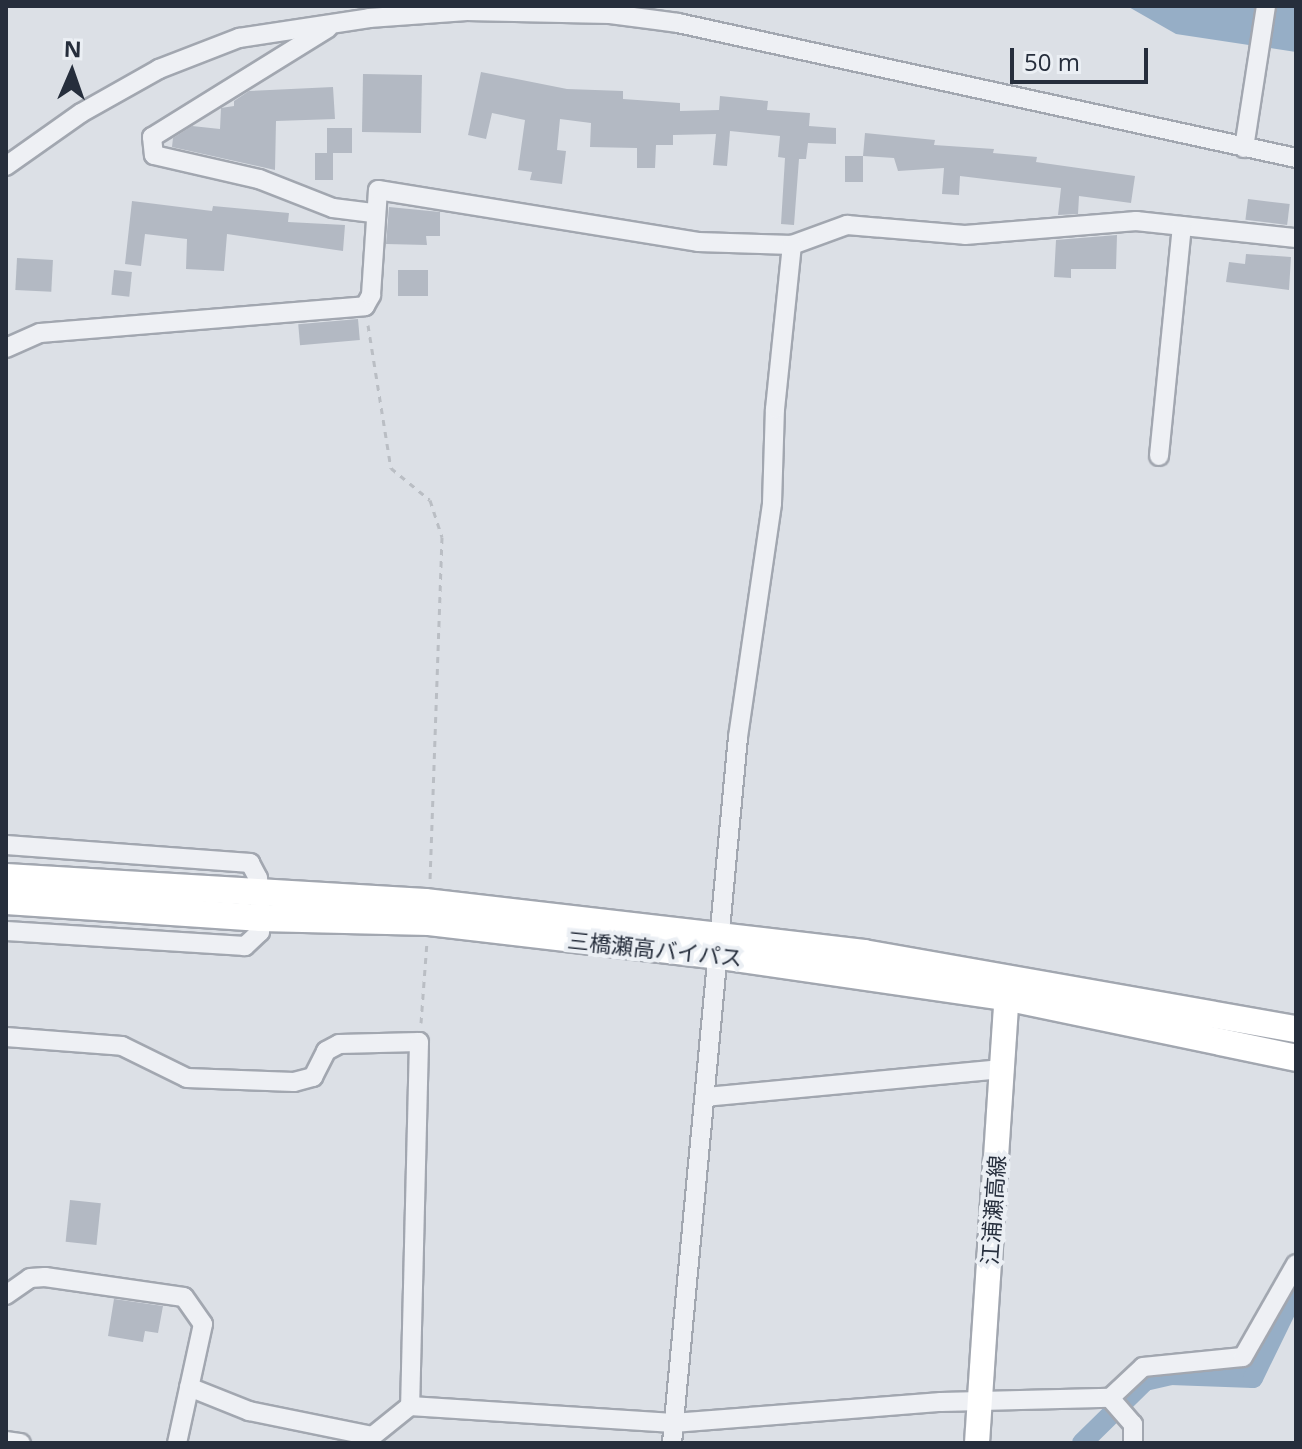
<!DOCTYPE html>
<html>
<head>
<meta charset="utf-8">
<style>
	body { margin:0 }
	#map { position:relative; width:1302px; height:1449px; overflow:hidden; background:#dce0e6; font-family:"Open Sans","Noto Sans JP",sans-serif }
	div>[style] { position:absolute }
	[style*='--x'] { left:calc(var(--x)*1px); top:calc(var(--y)*1px); width:calc(var(--w)*1px); rotate:calc(var(--a)*1deg) }
	.water>* { inset:0; background:#96aec6 }
	.canal>* { height:20px; margin:-10px; padding:0 10px; transform-origin:10px; border-radius:10px; background:#96aec6 }
	.building>* { inset:0; background:#b3b9c3; transform-origin:0 0 }
	.path>* { height:3px; margin-top:-1.5px; transform-origin:0; background:repeating-linear-gradient(90deg,#babec4 0 6px,transparent 0 12px) }
	.roads { filter:drop-shadow(2px 0 #a2a7b0) drop-shadow(-2px 0 #a2a7b0) drop-shadow(0 2px #a2a7b0) drop-shadow(0 -2px #a2a7b0) }
	.minor>* { height:18px; margin:-9px; padding:0 9px; transform-origin:9px; border-radius:9px; background:#eef0f4 }
	.major>* { height:24px; margin:-12px; padding:0 12px; transform-origin:12px; border-radius:12px; background:#fff }
	.highway>* { height:26px; margin:-13px; padding:0 13px; transform-origin:13px; border-radius:13px; background:#fff }
	span { translate:-50% -50%; white-space:nowrap; text-align:center; line-height:1.15; -webkit-text-stroke:8px #ebeff4; paint-order:stroke }
	.street-label { font-size:22px; color:#262e3c }
	.frame { position:absolute; inset:0; border:8px solid #262e3c; pointer-events:none }
	.north { position:absolute; left:32px; top:32px; width:80px; height:80px; -webkit-text-stroke:6px #ebeff4; paint-order:stroke; rotate:2deg; font-size:22px; font-weight:700; line-height:32px; text-align:center; color:#262e3c }
	.north::after { content:''; display:block; margin:auto; width:28px; height:36px; background:#262e3c; clip-path:polygon(50% 0,100% 100%,50% 72%,0 100%) }
	.scale { position:absolute; left:1010px; top:48px; width:138px; height:36px; box-sizing:border-box; border:4px solid #262e3c; border-top:0; padding-left:10px; font-size:24px; line-height:28px; white-space:nowrap; color:#262e3c; -webkit-text-stroke:6px #ebeff4; paint-order:stroke }
</style>
</head>
<body>
<div id="map">
	<div class="water">
		<div style="clip-path:polygon(1127px 6px,1296px 6px,1296px 52px,1176px 34px)"></div>
	</div>
	<div class="canal">
		<div style="--x:1082;--y:1443;--w:88;--a:-44.5"></div>
		<div style="--x:1145;--y:1381;--w:27;--a:-13"></div>
		<div style="--x:1171;--y:1375;--w:82;--a:2.1"></div>
		<div style="--x:1253;--y:1378;--w:98;--a:-64"></div>
	</div>
	<div class="building">
		<div style="clip-path:polygon(481px 72px,567px 89px,623px 91px,623px 99px,680px 103px,680px 111px,719px 110px,720px 96px,768px 101px,767px 110px,810px 113px,809px 126px,836px 128px,836px 144px,808px 143px,806px 159px,799px 159px,794px 225px,781px 224px,785px 158px,778px 157px,780px 136px,730px 131px,727px 166px,713px 165px,716px 134px,673px 135px,673px 145px,656px 145px,655px 168px,637px 168px,637px 148px,590px 147px,591px 123px,560px 119px,557px 150px,566px 151px,562px 184px,530px 180px,532px 172px,518px 170px,525px 120px,492px 113px,486px 139px,468px 135px)"></div>
		<div style="left:363px;top:74px;width:59px;height:58px;rotate:1deg"></div>
		<div style="clip-path:polygon(333px 87px,335px 119px,276px 121px,275px 170px,172px 147px,173px 138px,192px 126px,220px 129px,221px 108px,234px 106px,234px 101px,249px 91px)"></div>
		<div style="left:327px;top:128px;width:25px;height:25px"></div>
		<div style="clip-path:polygon(865px 133px,935px 140px,934px 145px,994px 149px,993px 153px,1037px 157px,1036px 162px,1135px 176px,1131px 203px,1079px 196px,1078px 214px,1058px 215px,1061px 188px,960px 176px,959px 195px,942px 194px,944px 168px,898px 171px,894px 158px,863px 156px)"></div>
		<div style="left:315px;top:153px;width:18px;height:27px"></div>
		<div style="left:845px;top:156px;width:18px;height:26px"></div>
		<div style="left:1248px;top:199px;width:42px;height:21px;rotate:7deg"></div>
		<div style="clip-path:polygon(132px 201px,212px 211px,213px 206px,289px 213px,288px 222px,345px 225px,343px 251px,227px 234px,224px 271px,186px 269px,187px 239px,145px 234px,141px 266px,125px 264px)"></div>
		<div style="clip-path:polygon(389px 207px,440px 212px,440px 236px,426px 236px,427px 245px,386px 244px)"></div>
		<div style="clip-path:polygon(1117px 235px,1116px 269px,1071px 269px,1071px 278px,1054px 277px,1056px 240px)"></div>
		<div style="clip-path:polygon(1246px 254px,1291px 257px,1289px 290px,1226px 282px,1229px 262px,1245px 264px)"></div>
		<div style="left:17px;top:258px;width:36px;height:32px;rotate:3deg"></div>
		<div style="left:114px;top:270px;width:18px;height:25px;rotate:6deg"></div>
		<div style="left:428px;top:270px;width:26px;height:30px;rotate:90deg"></div>
		<div style="left:358px;top:319px;width:21px;height:60px;rotate:85deg"></div>
		<div style="left:70px;top:1200px;width:31px;height:42px;rotate:6deg"></div>
		<div style="clip-path:polygon(114px 1299px,163px 1306px,158px 1333px,145px 1331px,143px 1342px,108px 1336px)"></div>
	</div>
	<div class="path">
		<div style="--x:368;--y:325;--w:145;--a:80.9"></div>
		<div style="--x:391;--y:468;--w:50;--a:39.4"></div>
		<div style="--x:430;--y:500;--w:39;--a:72"></div>
		<div style="--x:442;--y:537;--w:342;--a:92"></div>
		<div style="--x:421;--y:1023;--w:81;--a:-85.8"></div>
	</div>
	<div class="roads">
		<div class="minor">
			<div style="--x:328;--y:28;--w:207;--a:148.2"></div>
			<div style="--x:152;--y:137;--w:18;--a:84"></div>
			<div style="--x:154;--y:155;--w:108;--a:12.9"></div>
			<div style="--x:259;--y:179;--w:79;--a:21.4"></div>
			<div style="--x:333;--y:208;--w:40;--a:7.1"></div>
			<div style="--x:1244;--y:148;--w:144;--a:-81.2"></div>
			<div style="--x:6;--y:166;--w:92;--a:-35.2"></div>
			<div style="--x:81;--y:113;--w:90;--a:-29.4"></div>
			<div style="--x:159;--y:69;--w:86;--a:-21.2"></div>
			<div style="--x:239;--y:38;--w:132;--a:-8.7"></div>
			<div style="--x:369;--y:18;--w:98;--a:-4.1"></div>
			<div style="--x:467;--y:11;--w:143;--a:1.2"></div>
			<div style="--x:610;--y:14;--w:69;--a:7.5"></div>
			<div style="--x:678;--y:23;--w:633;--a:12.32"></div>
			<div style="--x:6;--y:348;--w:37;--a:-24"></div>
			<div style="--x:40;--y:333;--w:326;--a:-4.7"></div>
			<div style="--x:365;--y:306;--w:13;--a:-61"></div>
			<div style="--x:371;--y:295;--w:105;--a:-86.2"></div>
			<div style="--x:378;--y:190;--w:324;--a:9.2"></div>
			<div style="--x:698;--y:242;--w:94;--a:1.8"></div>
			<div style="--x:792;--y:245;--w:59;--a:-20"></div>
			<div style="--x:847;--y:225;--w:118;--a:4.8"></div>
			<div style="--x:965;--y:235;--w:172;--a:-4.7"></div>
			<div style="--x:1136;--y:221;--w:161;--a:6.1"></div>
			<div style="--x:1159;--y:456;--w:231;--a:-84.3"></div>
			<div style="--x:6;--y:845;--w:245;--a:4.2"></div>
			<div style="--x:250;--y:863;--w:17;--a:62"></div>
			<div style="--x:258;--y:878;--w:40;--a:85.7"></div>
			<div style="--x:261;--y:918;--w:14;--a:94"></div>
			<div style="--x:260;--y:932;--w:21;--a:137"></div>
			<div style="--x:245;--y:946;--w:239;--a:-176.4"></div>
			<div style="--x:6;--y:1037;--w:116;--a:4.4"></div>
			<div style="--x:122;--y:1046;--w:72;--a:26.2"></div>
			<div style="--x:187;--y:1078;--w:107;--a:2.1"></div>
			<div style="--x:294;--y:1082;--w:20;--a:-15"></div>
			<div style="--x:313;--y:1077;--w:29;--a:-63"></div>
			<div style="--x:326;--y:1051;--w:15;--a:-28"></div>
			<div style="--x:339;--y:1044;--w:80;--a:-1.4"></div>
			<div style="--x:419;--y:1042;--w:364;--a:91.4"></div>
			<div style="--x:705;--y:1097;--w:297;--a:-5.4"></div>
			<div style="--x:6;--y:1295;--w:29;--a:-35"></div>
			<div style="--x:30;--y:1278;--w:15;--a:-4"></div>
			<div style="--x:45;--y:1277;--w:140;--a:8.2"></div>
			<div style="--x:184;--y:1297;--w:33;--a:55"></div>
			<div style="--x:203;--y:1324;--w:122;--a:102.3"></div>
			<div style="--x:189;--y:1387;--w:65;--a:21.8"></div>
			<div style="--x:249;--y:1411;--w:126;--a:11.5"></div>
			<div style="--x:1110;--y:1398;--w:45;--a:-43.2"></div>
			<div style="--x:1143;--y:1367;--w:100;--a:-5.7"></div>
			<div style="--x:1243;--y:1357;--w:107;--a:-60.3"></div>
			<div style="--x:6;--y:1441;--w:15;--a:8"></div>
			<div style="--x:364;--y:1443;--w:59;--a:-38.8"></div>
			<div style="--x:410;--y:1406;--w:264;--a:3.7"></div>
			<div style="--x:673;--y:1423;--w:269;--a:-4.5"></div>
			<div style="--x:941;--y:1402;--w:169;--a:-1.4"></div>
			<div style="--x:1110;--y:1398;--w:35;--a:49"></div>
			<div style="--x:1133;--y:1424;--w:19;--a:90"></div>
			<div style="--x:672;--y:1443;--w:709;--a:-84.66"></div>
			<div style="--x:738;--y:737;--w:236;--a:-81.7"></div>
			<div style="--x:772;--y:503;--w:94;--a:-88.2"></div>
			<div style="--x:775;--y:409;--w:165;--a:-84.1"></div>
		</div>
		<div class="major">
			<div style="--x:977;--y:1443;--w:466;--a:-86.2"></div>
		</div>
		<div class="highway">
			<div style="--x:6;--y:877;--w:420;--a:3.4"></div>
			<div style="--x:425;--y:902;--w:442;--a:6.6"></div>
			<div style="--x:864;--y:953;--w:439;--a:10"></div>
			<div style="--x:6;--y:901;--w:256;--a:3.8"></div>
			<div style="--x:261;--y:918;--w:168;--a:1.4"></div>
			<div style="--x:429;--y:922;--w:293;--a:6.7"></div>
			<div style="--x:720;--y:956;--w:288;--a:8.2"></div>
			<div style="--x:1005;--y:997;--w:297;--a:11.8"></div>
		</div>
	</div>
	<div class="street-label">
		<span style="left:655px;top:949px;rotate:6deg">三橋瀬高バイパス</span>
		<span style="left:993px;top:1210px;rotate:-86deg">江浦瀬高線</span>
	</div>
	<div class="frame"></div>
	<div class="north">N</div>
	<div class="scale">50 m</div>
</div>
</body>
</html>
